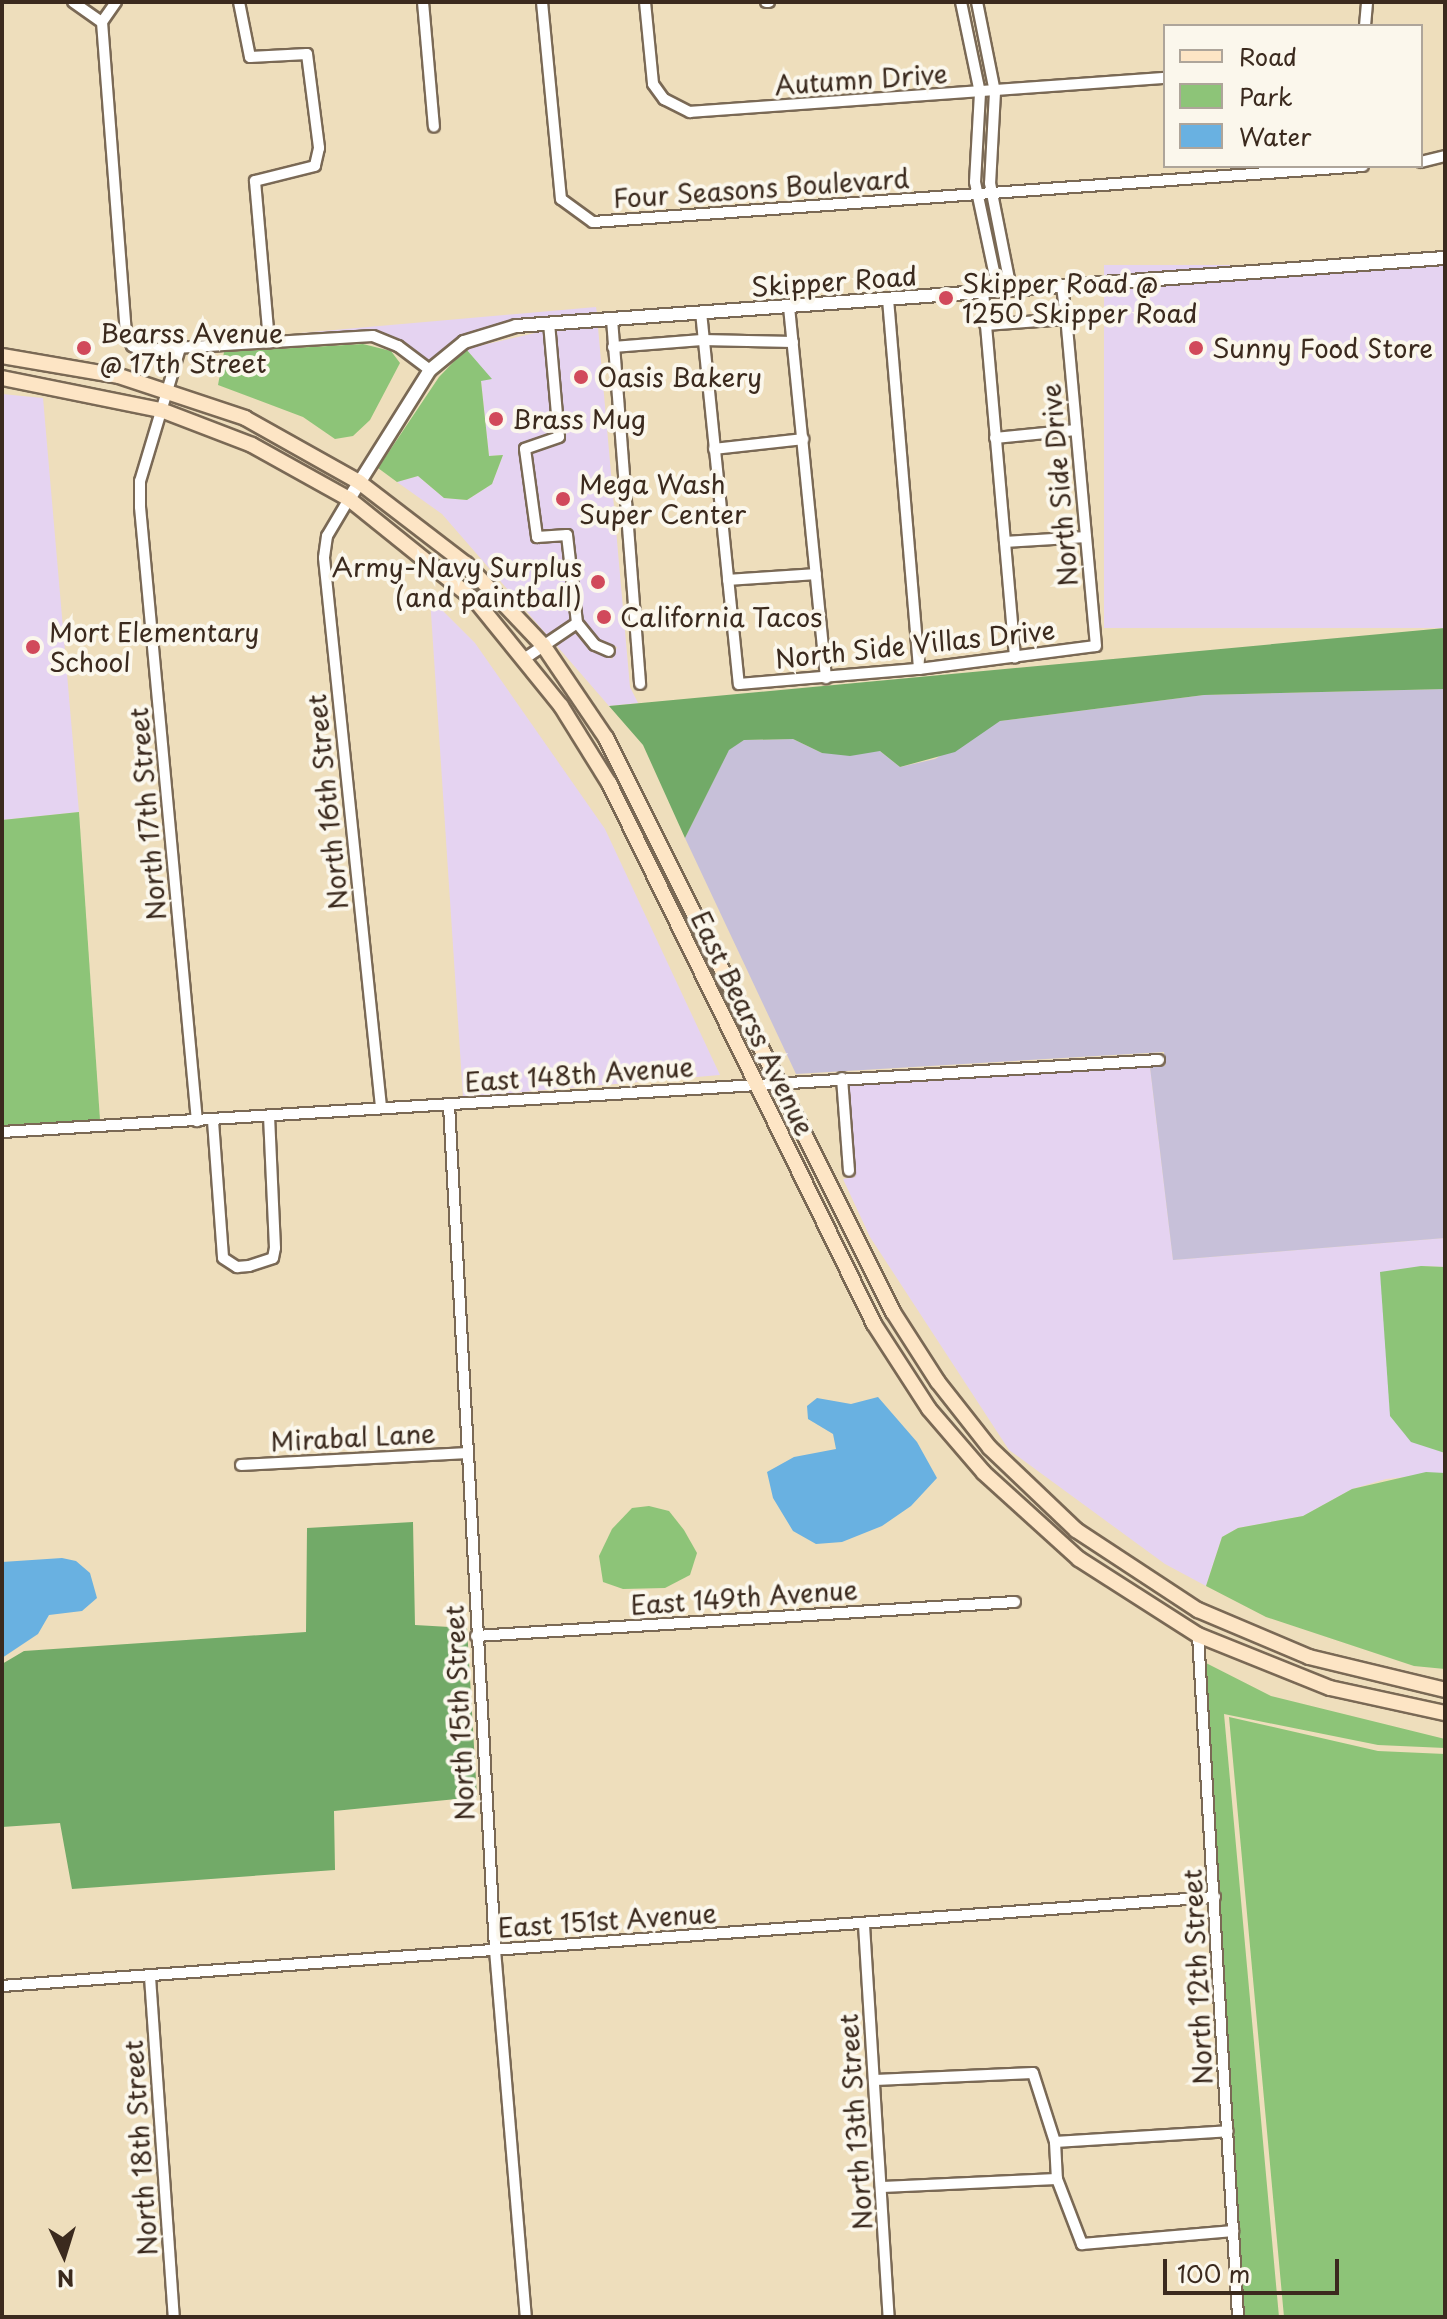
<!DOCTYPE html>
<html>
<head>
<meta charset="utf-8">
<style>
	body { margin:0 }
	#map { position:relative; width:1447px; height:2319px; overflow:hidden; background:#eedebc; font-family:"Playpen Sans",sans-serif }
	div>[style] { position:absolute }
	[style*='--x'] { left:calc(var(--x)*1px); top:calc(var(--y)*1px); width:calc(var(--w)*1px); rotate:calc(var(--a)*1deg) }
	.built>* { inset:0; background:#e5d3f1; transform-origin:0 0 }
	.industrial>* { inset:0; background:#c7c0d9 }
	.green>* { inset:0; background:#8dc478 }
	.forest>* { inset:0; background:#72aa68 }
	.water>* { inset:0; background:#69b1e1 }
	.roads { filter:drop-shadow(2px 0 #7a6955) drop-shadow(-2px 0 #7a6955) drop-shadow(0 2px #7a6955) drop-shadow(0 -2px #7a6955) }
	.minor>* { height:10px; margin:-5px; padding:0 5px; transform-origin:5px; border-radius:5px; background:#fff }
	.tertiary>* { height:12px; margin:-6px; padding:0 6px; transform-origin:6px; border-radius:6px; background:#fff }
	.secondary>* { height:14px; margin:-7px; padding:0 7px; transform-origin:7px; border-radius:7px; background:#fde5c5 }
	.dots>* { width:22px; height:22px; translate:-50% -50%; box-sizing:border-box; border:4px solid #fbf7ec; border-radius:50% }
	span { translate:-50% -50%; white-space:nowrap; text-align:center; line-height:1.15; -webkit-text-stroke:8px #fbf7ec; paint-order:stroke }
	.street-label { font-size:26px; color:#3b2a1e }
	.poi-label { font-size:26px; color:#3b2a1e }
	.left { translate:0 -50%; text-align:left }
	.right { translate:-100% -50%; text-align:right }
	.frame { position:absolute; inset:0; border:4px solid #3b2a1e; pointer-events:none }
	.legend { position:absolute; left:1163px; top:24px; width:260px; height:144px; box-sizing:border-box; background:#fbf7ec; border:2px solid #aea59a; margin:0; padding:10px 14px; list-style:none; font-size:24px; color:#3b2a1e }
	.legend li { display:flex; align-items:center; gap:16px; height:40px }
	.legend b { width:40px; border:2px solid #aea59a }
	.north { position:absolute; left:24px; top:2215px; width:80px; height:80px; -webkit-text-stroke:6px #fbf7ec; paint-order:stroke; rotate:176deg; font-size:22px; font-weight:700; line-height:32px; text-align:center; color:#3b2a1e }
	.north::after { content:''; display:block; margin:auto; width:28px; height:36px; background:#3b2a1e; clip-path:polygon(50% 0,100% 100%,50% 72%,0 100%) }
	.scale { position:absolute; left:1163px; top:2259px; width:176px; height:36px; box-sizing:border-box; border:4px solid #3b2a1e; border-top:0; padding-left:10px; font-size:24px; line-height:28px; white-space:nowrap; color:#3b2a1e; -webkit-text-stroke:6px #fbf7ec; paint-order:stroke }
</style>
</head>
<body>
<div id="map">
	<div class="built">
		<div style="left:1445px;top:265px;width:363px;height:341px;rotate:90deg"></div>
		<div style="clip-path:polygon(596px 307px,597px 313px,543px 317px,463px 335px,429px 362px,377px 330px,300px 333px)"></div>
		<div style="clip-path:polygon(598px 327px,630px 687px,638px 703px,609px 706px,556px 645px,576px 632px,591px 649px,612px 659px,617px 647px,599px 639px,583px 620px,573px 534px,567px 528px,542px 530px,532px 454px,560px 444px,565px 437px,556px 330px)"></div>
		<div style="clip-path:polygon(544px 331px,552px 432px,523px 442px,519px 450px,531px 538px,537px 544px,562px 542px,570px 619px,547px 635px,442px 514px,397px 482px,418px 476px,444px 498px,467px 500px,492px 484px,503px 455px,489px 456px,481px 380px,491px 379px,466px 349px)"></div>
		<div style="clip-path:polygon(2px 394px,43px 398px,79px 812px,2px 820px)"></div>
		<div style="clip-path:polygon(430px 598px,475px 643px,605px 829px,720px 1075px,463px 1097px)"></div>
		<div style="clip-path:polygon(1150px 1067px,1173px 1260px,1445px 1238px,1445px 1267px,1421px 1266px,1445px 1473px,1386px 1479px,1352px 1489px,1303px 1516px,1238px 1528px,1222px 1537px,1206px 1586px,1165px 1564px,1009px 1450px,870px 1237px,843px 1179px,855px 1177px,849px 1085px)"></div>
	</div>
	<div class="industrial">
		<div style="clip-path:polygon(1445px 689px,1445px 1238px,1173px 1260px,1150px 1067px,1165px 1066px,1164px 1052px,796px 1074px,685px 838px,729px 749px,744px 740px,793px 739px,822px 753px,880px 751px,900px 767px,935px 759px,1000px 721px,1204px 695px)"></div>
	</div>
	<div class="green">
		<div style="clip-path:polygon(363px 344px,391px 351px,400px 363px,370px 420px,353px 436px,335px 439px,303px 417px,218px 385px,224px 352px)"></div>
		<div style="clip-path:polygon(466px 349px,492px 379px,481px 381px,489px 456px,503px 455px,492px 484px,467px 500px,444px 498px,418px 476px,397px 482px,378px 468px,439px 377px)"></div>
		<div style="clip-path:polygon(79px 812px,100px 1120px,2px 1126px,2px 820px)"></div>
		<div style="clip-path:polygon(1421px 1266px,1445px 1267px,1445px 1453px,1411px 1442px,1390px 1416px,1380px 1272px)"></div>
		<div style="clip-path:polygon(1426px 1472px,1445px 1473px,1445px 1669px,1414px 1666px,1266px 1617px,1206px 1586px,1222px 1537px,1238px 1528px,1303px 1516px,1352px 1489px)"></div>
		<div style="clip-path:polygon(649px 1506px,669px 1511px,684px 1530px,697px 1553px,690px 1575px,665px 1588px,623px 1589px,603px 1582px,599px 1556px,612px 1529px,632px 1508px)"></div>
		<div style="clip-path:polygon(1206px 1663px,1271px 1696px,1445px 1739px,1445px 1748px,1378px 1745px,1224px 1714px,1279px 2317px,1244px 2317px)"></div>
		<div style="clip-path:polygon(1229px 1717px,1378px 1751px,1445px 1754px,1445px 2317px,1284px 2317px)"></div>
	</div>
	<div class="forest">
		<div style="clip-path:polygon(1445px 628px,1445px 689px,1204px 695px,1000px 721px,955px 752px,900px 767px,880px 751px,850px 756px,822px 753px,793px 739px,744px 740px,729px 750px,685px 838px,643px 745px,609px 706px)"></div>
		<div style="clip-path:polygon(413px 1522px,415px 1625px,467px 1628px,477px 1797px,334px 1811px,335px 1870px,72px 1889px,60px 1823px,2px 1827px,2px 1664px,24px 1651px,306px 1632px,307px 1528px)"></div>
	</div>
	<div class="water">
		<div style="clip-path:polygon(878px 1397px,917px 1442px,937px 1478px,911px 1506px,882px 1526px,842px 1542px,816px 1544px,793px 1531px,773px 1498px,767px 1472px,794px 1457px,836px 1449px,833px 1434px,808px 1419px,807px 1406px,817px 1398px,851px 1404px)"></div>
		<div style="clip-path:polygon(62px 1558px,76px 1561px,90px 1573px,97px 1598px,82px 1611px,49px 1615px,38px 1634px,2px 1658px,2px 1562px)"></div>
	</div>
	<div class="roads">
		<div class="minor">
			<div style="--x:73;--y:2;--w:35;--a:35"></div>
			<div style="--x:116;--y:2;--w:24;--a:125"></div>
			<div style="--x:102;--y:22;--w:313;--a:85.6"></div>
			<div style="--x:126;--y:334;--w:13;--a:63"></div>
			<div style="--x:132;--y:346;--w:11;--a:22"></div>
			<div style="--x:142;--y:350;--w:231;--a:-3.5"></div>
			<div style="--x:373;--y:336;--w:27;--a:22"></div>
			<div style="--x:398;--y:346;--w:40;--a:37"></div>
			<div style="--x:239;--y:2;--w:56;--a:78.7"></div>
			<div style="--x:250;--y:57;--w:57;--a:-3"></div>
			<div style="--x:307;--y:54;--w:95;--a:82.7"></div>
			<div style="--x:319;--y:148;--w:18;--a:103"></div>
			<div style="--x:315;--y:166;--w:62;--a:166"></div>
			<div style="--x:255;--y:181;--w:162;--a:85"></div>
			<div style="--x:423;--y:2;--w:125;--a:85"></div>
			<div style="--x:542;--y:2;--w:198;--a:84.5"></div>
			<div style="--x:561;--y:199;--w:39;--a:36"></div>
			<div style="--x:593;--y:222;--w:772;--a:-4.16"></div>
			<div style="--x:645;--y:2;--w:82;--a:84.4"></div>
			<div style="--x:653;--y:84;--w:19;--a:54"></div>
			<div style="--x:664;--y:99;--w:29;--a:27"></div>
			<div style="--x:690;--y:112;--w:476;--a:-4.1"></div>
			<div style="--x:766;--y:2;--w:3;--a:0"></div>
			<div style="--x:961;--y:2;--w:93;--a:78.2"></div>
			<div style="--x:980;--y:93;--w:89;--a:93.2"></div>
			<div style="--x:975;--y:182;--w:110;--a:78"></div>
			<div style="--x:977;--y:2;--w:92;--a:78.7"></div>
			<div style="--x:995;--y:92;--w:91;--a:93.1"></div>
			<div style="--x:990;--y:183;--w:108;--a:78.8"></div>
			<div style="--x:1365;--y:26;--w:24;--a:-85"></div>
			<div style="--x:1421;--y:162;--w:25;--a:-14"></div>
			<div style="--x:1062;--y:286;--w:33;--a:83"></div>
			<div style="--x:983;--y:291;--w:368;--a:85"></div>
			<div style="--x:888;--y:299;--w:371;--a:85.2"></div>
			<div style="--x:789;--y:307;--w:373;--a:84.3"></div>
			<div style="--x:701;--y:312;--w:374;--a:84.2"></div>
			<div style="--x:739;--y:684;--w:181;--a:-4.8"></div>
			<div style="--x:919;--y:669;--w:178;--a:-7.4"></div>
			<div style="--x:1096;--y:646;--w:328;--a:-95.2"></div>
			<div style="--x:1066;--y:319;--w:81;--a:175.8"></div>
			<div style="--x:612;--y:319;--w:366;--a:85.6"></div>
			<div style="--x:549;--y:323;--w:114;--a:85"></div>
			<div style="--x:559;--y:437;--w:36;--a:161"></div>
			<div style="--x:525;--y:449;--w:89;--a:82.2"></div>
			<div style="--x:537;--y:537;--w:30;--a:-4"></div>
			<div style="--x:567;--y:535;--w:89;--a:83.5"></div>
			<div style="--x:577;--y:623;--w:28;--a:51"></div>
			<div style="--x:595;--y:645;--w:15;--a:23"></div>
			<div style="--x:613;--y:347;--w:89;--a:-4.5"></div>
			<div style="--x:702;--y:340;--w:91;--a:1.3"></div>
			<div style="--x:180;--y:348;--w:139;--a:106.7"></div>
			<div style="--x:140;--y:481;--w:26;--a:90"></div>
			<div style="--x:140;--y:507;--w:617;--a:84.7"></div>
			<div style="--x:995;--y:438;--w:81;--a:-5.6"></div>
			<div style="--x:714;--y:449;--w:90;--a:-6.4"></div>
			<div style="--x:349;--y:499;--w:43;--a:120.7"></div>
			<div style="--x:327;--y:536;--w:22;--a:98"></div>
			<div style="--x:324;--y:558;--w:552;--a:84.07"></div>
			<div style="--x:1005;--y:542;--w:81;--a:-3.5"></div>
			<div style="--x:728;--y:580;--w:88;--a:-3.9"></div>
			<div style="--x:524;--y:659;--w:64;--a:-34.2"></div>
			<div style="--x:842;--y:1078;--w:93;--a:85.7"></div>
			<div style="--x:449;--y:1105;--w:846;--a:86.88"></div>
			<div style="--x:495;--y:1950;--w:368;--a:85.2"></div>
			<div style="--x:213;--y:1121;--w:137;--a:85.8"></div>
			<div style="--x:223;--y:1258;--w:17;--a:33"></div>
			<div style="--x:237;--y:1267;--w:12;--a:-5"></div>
			<div style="--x:249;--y:1266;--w:25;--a:-18"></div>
			<div style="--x:273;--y:1258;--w:10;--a:-79"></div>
			<div style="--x:275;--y:1248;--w:130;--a:-92.6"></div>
			<div style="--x:2;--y:1132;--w:1159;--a:-3.56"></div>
			<div style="--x:241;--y:1465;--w:227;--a:-3"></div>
			<div style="--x:1198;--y:1635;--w:683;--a:86.64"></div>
			<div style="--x:476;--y:1636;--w:540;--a:-3.61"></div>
			<div style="--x:864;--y:1925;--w:393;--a:86.4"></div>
			<div style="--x:150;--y:1977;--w:341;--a:86"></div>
			<div style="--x:2;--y:1986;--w:1216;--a:-4.2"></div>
			<div style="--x:875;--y:2080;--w:158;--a:-2.5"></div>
			<div style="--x:1033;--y:2073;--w:72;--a:72.3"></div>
			<div style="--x:1055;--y:2142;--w:37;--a:87"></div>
			<div style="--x:1057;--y:2179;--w:70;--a:69"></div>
			<div style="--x:1082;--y:2244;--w:152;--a:-4.9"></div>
			<div style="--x:1055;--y:2142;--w:173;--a:-3.6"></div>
			<div style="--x:882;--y:2187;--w:175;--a:-2.6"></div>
		</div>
		<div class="tertiary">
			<div style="--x:349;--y:499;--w:152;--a:-57.9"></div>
			<div style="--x:430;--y:370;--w:44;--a:-39.5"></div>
			<div style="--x:464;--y:342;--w:54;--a:-17.1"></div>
			<div style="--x:516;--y:326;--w:931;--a:-4.19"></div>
		</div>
		<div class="secondary">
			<div style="--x:2;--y:356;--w:119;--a:9.7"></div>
			<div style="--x:119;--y:376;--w:133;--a:18.4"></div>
			<div style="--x:245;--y:418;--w:131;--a:29.3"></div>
			<div style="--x:359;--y:482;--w:135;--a:37.5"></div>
			<div style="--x:466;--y:564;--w:112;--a:46.5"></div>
			<div style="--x:543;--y:645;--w:112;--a:55.9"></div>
			<div style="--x:606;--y:738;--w:642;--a:63.43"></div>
			<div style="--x:893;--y:1312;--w:83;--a:57.3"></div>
			<div style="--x:938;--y:1382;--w:84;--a:51.8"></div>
			<div style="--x:990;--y:1448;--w:119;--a:43.6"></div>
			<div style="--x:1076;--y:1530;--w:146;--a:33.3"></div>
			<div style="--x:1198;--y:1610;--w:121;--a:22.9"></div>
			<div style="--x:1309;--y:1657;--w:140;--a:13.6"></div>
			<div style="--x:2;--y:378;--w:162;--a:11.4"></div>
			<div style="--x:161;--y:410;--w:97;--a:21"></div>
			<div style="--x:252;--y:445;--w:111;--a:29.1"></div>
			<div style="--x:349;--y:499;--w:163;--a:38.8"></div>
			<div style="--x:476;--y:601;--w:135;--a:51"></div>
			<div style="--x:561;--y:706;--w:91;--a:58.1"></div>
			<div style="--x:609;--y:783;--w:602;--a:63.9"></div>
			<div style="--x:874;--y:1324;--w:101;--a:57.1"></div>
			<div style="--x:929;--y:1409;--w:84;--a:49.3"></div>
			<div style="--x:984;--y:1473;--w:128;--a:42.2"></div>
			<div style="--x:1079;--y:1559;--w:141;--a:32.6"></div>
			<div style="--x:1198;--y:1635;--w:142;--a:21.9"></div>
			<div style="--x:1330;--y:1688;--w:118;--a:12.3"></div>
		</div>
	</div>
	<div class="dots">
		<div style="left:946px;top:298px;background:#d1495b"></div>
		<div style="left:84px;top:348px;background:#d1495b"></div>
		<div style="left:1196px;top:348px;background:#d1495b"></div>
		<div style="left:581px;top:377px;background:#d1495b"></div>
		<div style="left:496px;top:419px;background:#d1495b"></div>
		<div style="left:563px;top:499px;background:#d1495b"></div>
		<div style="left:598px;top:582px;background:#d1495b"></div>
		<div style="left:604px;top:617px;background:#d1495b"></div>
		<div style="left:33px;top:647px;background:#d1495b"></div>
	</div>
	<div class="street-label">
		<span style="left:861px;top:79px;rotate:-4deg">Autumn Drive</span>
		<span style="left:761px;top:188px;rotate:-4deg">Four Seasons Boulevard</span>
		<span style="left:834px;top:281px;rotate:-4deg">Skipper Road</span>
		<span style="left:1059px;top:485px;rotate:-95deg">North Side Drive</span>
		<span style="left:915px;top:644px;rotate:-6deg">North Side Villas Drive</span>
		<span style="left:327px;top:802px;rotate:-96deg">North 16th Street</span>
		<span style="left:147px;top:814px;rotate:-95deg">North 17th Street</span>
		<span style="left:753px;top:1023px;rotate:64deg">East Bearss Avenue</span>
		<span style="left:579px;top:1074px;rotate:-4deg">East 148th Avenue</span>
		<span style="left:353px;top:1437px;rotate:-3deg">Mirabal Lane</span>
		<span style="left:744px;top:1597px;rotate:-4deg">East 149th Avenue</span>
		<span style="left:459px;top:1713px;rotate:-93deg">North 15th Street</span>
		<span style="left:607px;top:1920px;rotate:-4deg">East 151st Avenue</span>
		<span style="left:1197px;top:1977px;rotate:-93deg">North 12th Street</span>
		<span style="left:855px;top:2122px;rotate:-94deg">North 13th Street</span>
		<span style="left:140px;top:2148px;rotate:-94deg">North 18th Street</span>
	</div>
	<div class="poi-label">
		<span class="left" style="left:962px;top:298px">Skipper Road @<br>1250 Skipper Road</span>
		<span class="left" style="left:100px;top:348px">Bearss Avenue<br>@ 17th Street</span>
		<span class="left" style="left:1212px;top:348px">Sunny Food Store</span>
		<span class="left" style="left:597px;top:377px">Oasis Bakery</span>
		<span class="left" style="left:512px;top:419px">Brass Mug</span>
		<span class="left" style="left:579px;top:499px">Mega Wash<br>Super Center</span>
		<span class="right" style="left:582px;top:582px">Army-Navy Surplus<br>(and paintball)</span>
		<span class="left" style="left:620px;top:617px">California Tacos</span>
		<span class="left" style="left:49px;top:647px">Mort Elementary<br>School</span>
	</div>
	<div class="frame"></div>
	<ul class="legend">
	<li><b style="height:10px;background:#fde5c5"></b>Road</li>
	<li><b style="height:22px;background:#8dc478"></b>Park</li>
	<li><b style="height:22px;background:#69b1e1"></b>Water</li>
	</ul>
	<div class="north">N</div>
	<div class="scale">100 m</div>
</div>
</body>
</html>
